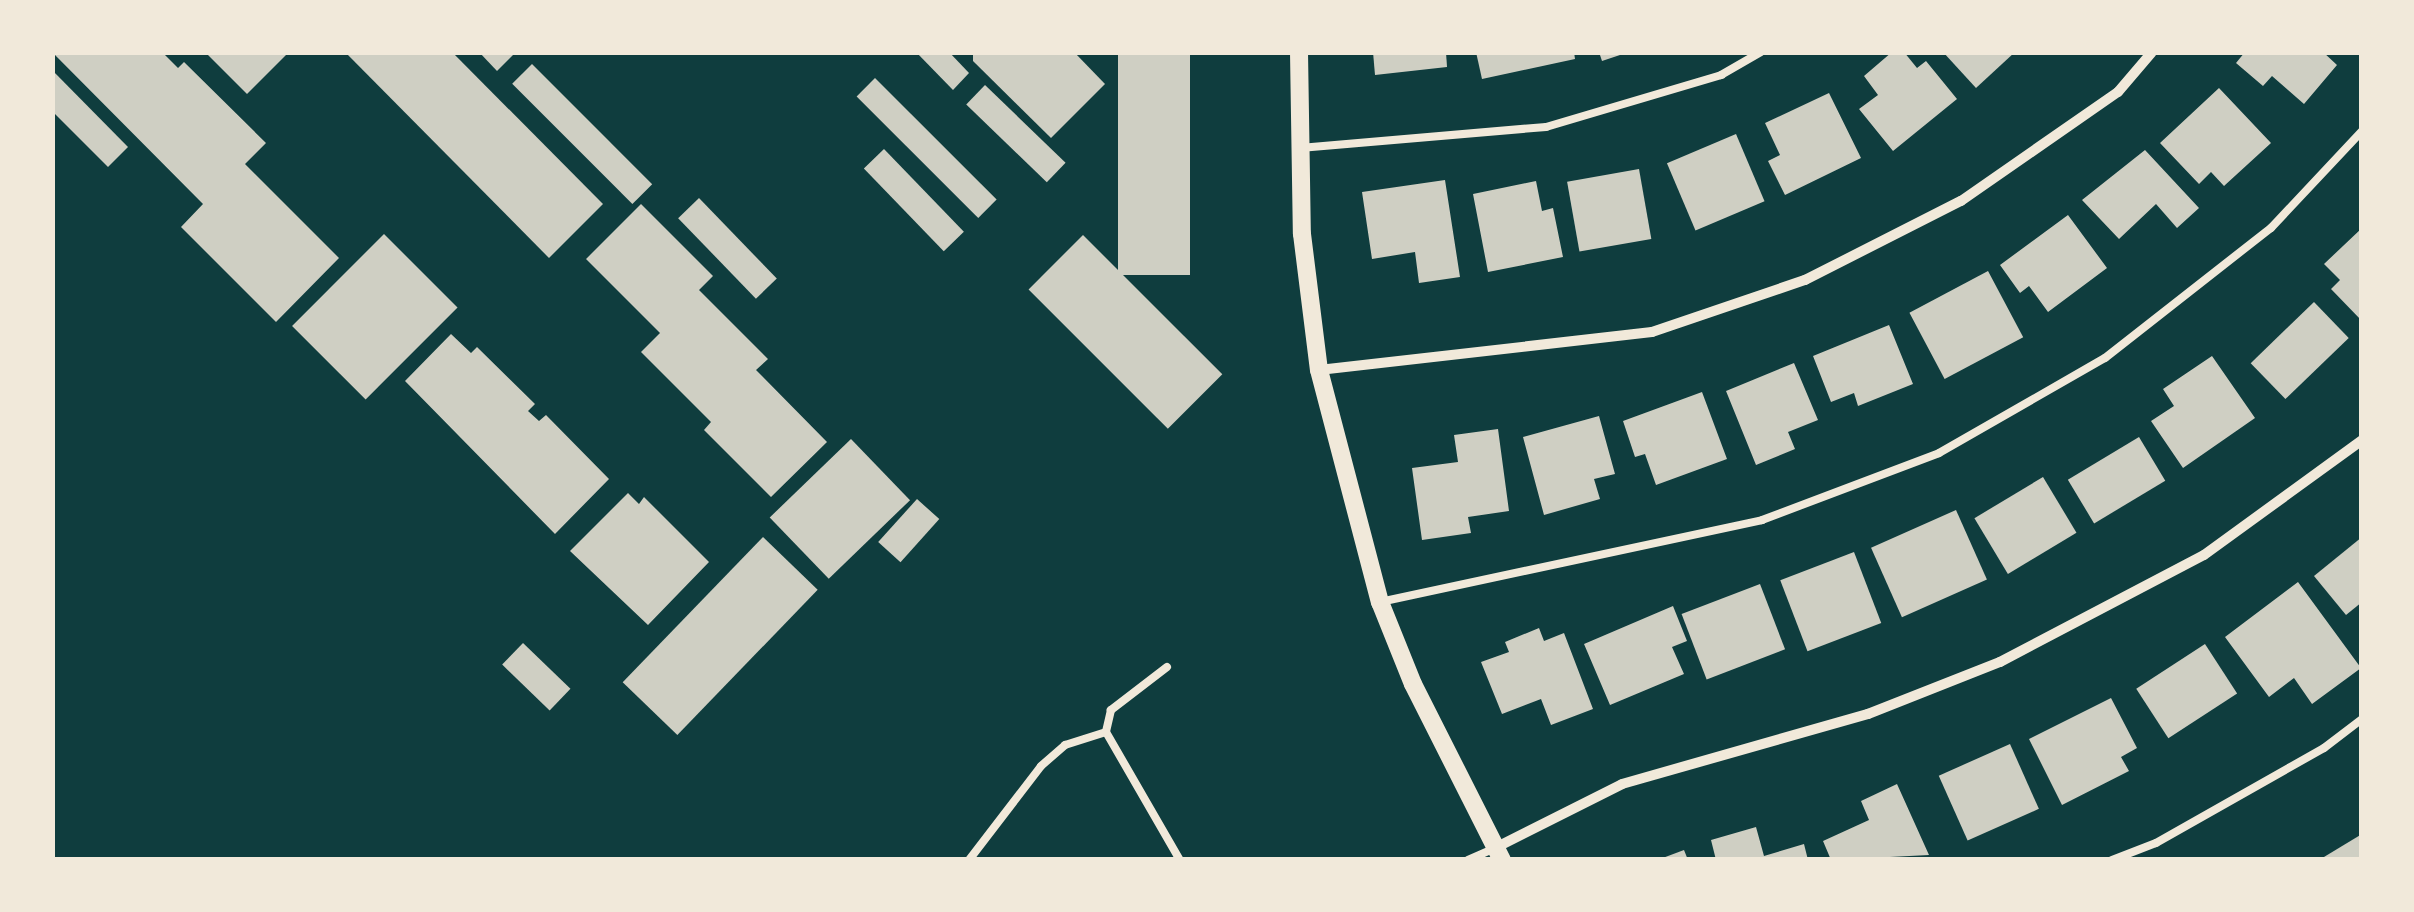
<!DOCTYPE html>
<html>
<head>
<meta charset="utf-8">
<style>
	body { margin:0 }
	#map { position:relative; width:2414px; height:912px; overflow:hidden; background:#0f3d3e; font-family:Manrope,sans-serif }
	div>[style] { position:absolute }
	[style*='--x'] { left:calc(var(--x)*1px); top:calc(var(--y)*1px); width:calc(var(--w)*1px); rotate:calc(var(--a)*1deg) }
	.building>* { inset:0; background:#cfcfc3; transform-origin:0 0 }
	.service>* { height:8px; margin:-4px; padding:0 4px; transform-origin:4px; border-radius:4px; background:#f1e9da }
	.minor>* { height:10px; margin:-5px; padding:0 5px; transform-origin:5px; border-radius:5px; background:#f1e9da }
	.tertiary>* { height:18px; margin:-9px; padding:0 9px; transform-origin:9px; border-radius:9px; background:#f1e9da }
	span { translate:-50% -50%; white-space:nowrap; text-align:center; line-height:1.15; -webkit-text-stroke:8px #f1e9da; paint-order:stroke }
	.frame { position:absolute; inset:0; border:55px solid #f1e9da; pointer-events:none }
</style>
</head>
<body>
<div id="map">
	<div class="building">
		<div style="clip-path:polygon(52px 52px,162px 52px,178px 68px,184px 62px,266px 143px,245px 164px,339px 258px,276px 322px,181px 227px,203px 204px)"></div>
		<div style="clip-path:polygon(205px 52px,289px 52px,247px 94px)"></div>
		<div style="clip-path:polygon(345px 52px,452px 52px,603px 204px,549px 258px)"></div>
		<div style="clip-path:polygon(479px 52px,516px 52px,497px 71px)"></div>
		<div style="clip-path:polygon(916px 52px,949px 52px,969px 73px,953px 90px)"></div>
		<div style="clip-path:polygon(973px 52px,1074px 52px,1105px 84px,1051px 138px,973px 61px)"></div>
		<div style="left:1118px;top:52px;width:72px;height:223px"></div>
		<div style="clip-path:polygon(1373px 52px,1446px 52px,1447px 67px,1375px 75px)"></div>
		<div style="clip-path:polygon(1476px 52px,1574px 52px,1575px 59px,1482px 79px)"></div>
		<div style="clip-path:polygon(1599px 52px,1626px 52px,1626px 53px,1602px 61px)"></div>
		<div style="clip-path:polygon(1892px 52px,1904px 52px,1917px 68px,1926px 61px,1957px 99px,1893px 151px,1859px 109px,1878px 95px,1864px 76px)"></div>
		<div style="clip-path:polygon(1943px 52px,2015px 52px,1976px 88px)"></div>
		<div style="clip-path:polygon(2245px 52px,2323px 52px,2337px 65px,2304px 104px,2272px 76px,2263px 86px,2236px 63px)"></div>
		<div style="left:532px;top:64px;width:170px;height:28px;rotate:45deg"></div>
		<div style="clip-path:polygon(52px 70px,128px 147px,108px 167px,52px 111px)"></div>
		<div style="left:875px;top:78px;width:172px;height:26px;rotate:45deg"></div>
		<div style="left:985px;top:85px;width:112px;height:27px;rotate:44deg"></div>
		<div style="clip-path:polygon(2219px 88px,2271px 143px,2224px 186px,2211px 172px,2199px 184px,2160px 143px)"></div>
		<div style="clip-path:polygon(1829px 93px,1861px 158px,1785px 195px,1768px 161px,1780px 155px,1765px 123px)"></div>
		<div style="left:1736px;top:134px;width:73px;height:75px;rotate:67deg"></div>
		<div style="left:884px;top:149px;width:115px;height:28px;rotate:46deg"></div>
		<div style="clip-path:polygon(2145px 150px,2199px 208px,2177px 228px,2156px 204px,2119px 239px,2082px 200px)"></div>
		<div style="left:1639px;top:169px;width:71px;height:73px;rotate:80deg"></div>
		<div style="clip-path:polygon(1445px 180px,1460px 277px,1419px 283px,1415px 252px,1372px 259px,1362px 192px)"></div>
		<div style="clip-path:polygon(1536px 181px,1542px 211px,1553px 208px,1563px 257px,1488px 272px,1473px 194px)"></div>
		<div style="left:699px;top:198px;width:112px;height:29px;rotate:46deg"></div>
		<div style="clip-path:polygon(641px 204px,713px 276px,699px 290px,768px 359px,756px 370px,827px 442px,771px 497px,704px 430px,711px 422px,641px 352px,660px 333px,586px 259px)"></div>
		<div style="clip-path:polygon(2068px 215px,2107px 268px,2048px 312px,2029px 286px,2020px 293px,2000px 265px)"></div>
		<div style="clip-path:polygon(2362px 228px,2362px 321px,2331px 289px,2340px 280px,2324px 264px)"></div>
		<div style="left:384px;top:234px;width:104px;height:130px;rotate:45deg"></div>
		<div style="left:1083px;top:235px;width:197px;height:77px;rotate:45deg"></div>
		<div style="left:1988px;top:271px;width:75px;height:89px;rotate:62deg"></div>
		<div style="left:2314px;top:302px;width:50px;height:88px;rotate:46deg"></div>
		<div style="clip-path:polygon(1889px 325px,1913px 384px,1858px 406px,1854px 393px,1831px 402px,1813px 356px)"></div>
		<div style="clip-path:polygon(451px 334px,471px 353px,477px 347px,535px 404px,528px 411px,539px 421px,546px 415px,609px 479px,555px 534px,405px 381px)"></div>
		<div style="clip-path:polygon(2212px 356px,2255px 418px,2183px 468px,2151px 421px,2174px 406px,2163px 389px)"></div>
		<div style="clip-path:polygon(1794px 363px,1818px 420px,1788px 432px,1795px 449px,1756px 465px,1726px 391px)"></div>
		<div style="clip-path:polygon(1702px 392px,1727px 459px,1656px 485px,1645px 454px,1635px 457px,1623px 421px)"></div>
		<div style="clip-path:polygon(1599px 416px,1615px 474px,1594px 479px,1600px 499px,1544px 515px,1523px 437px)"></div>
		<div style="clip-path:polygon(1498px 429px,1509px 511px,1468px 517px,1471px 533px,1422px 540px,1412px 468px,1458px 462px,1454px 435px)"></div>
		<div style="left:2139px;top:437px;width:51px;height:83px;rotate:59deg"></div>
		<div style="left:851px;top:439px;width:85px;height:113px;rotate:46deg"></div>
		<div style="left:2043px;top:477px;width:65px;height:80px;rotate:59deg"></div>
		<div style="clip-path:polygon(628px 493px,639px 504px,644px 497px,709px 562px,648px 625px,570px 551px)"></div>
		<div style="left:917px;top:499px;width:30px;height:58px;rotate:42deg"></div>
		<div style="left:1956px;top:510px;width:76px;height:93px;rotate:66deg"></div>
		<div style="left:763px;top:537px;width:76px;height:202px;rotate:44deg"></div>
		<div style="clip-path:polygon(2362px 537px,2362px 602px,2346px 615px,2314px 576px)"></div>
		<div style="left:1854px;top:552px;width:76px;height:79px;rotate:69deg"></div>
		<div style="clip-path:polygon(2298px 582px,2361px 668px,2312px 704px,2294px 678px,2269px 697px,2225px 637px)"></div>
		<div style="left:1760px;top:584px;width:70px;height:84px;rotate:69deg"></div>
		<div style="clip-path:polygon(1673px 606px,1687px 641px,1672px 647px,1684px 674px,1610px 705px,1584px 644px)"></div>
		<div style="clip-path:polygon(1539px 628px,1544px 641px,1564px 633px,1593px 709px,1551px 725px,1541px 699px,1502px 714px,1481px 662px,1509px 652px,1505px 642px)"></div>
		<div style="left:523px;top:643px;width:66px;height:30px;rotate:44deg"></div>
		<div style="left:2205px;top:644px;width:59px;height:82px;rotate:57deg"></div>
		<div style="clip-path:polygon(2111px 698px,2137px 748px,2121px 757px,2129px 771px,2062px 805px,2029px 739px)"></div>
		<div style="left:2010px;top:744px;width:71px;height:78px;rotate:66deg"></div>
		<div style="clip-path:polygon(1897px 784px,1929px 855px,1831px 860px,1823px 841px,1869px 820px,1861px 801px)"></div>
		<div style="clip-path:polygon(1756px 827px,1764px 856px,1804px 844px,1808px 860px,1716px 860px,1711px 840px)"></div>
		<div style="clip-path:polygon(2362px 834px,2362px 860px,2319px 860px)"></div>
		<div style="clip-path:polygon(1684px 850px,1688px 860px,1660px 860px,1660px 859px)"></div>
	</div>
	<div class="service">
		<div style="--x:1300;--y:148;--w:247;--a:-4.9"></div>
		<div style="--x:1546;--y:127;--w:183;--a:-16.5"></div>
		<div style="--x:1721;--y:75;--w:46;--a:-29.9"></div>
		<div style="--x:1380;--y:602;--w:391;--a:-12.1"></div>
		<div style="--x:1762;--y:520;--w:189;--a:-20.7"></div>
		<div style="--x:1939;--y:453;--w:191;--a:-29.8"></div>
		<div style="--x:2105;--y:358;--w:211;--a:-38.1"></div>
		<div style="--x:2271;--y:228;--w:133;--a:-46.8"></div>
		<div style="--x:1167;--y:667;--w:71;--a:142.5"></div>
		<div style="--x:1111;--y:710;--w:23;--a:103"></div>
		<div style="--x:1106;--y:732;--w:148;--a:60"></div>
		<div style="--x:969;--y:860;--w:118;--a:-52.5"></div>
		<div style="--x:1041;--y:766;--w:32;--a:-41"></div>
		<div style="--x:1065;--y:745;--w:43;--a:-17.6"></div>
		<div style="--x:1468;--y:860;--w:30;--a:-24"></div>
		<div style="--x:2112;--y:860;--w:47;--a:-21.1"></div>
		<div style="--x:2156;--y:843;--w:193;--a:-29.5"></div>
		<div style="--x:2324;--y:748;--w:48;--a:-37.3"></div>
	</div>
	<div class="minor">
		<div style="--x:1319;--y:370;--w:335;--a:-6.5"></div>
		<div style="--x:1652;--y:332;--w:162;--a:-18.8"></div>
		<div style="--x:1805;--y:280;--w:175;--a:-26.9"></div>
		<div style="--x:1961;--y:201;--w:191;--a:-34.8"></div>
		<div style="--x:2118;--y:92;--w:52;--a:-49.6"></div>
		<div style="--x:1495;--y:848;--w:142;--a:-26.7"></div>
		<div style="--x:1622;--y:784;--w:256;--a:-15.9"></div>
		<div style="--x:1868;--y:714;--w:142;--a:-21.5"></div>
		<div style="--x:2000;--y:662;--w:230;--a:-27.7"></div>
		<div style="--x:2204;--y:555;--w:195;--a:-36"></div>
	</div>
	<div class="tertiary">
		<div style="--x:1299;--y:52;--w:182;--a:89.1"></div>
		<div style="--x:1302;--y:234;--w:137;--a:82.9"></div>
		<div style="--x:1319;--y:370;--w:240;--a:75.3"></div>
		<div style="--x:1380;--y:602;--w:88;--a:68.1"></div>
		<div style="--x:1413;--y:684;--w:197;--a:63.2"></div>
	</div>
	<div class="frame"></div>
</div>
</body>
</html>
